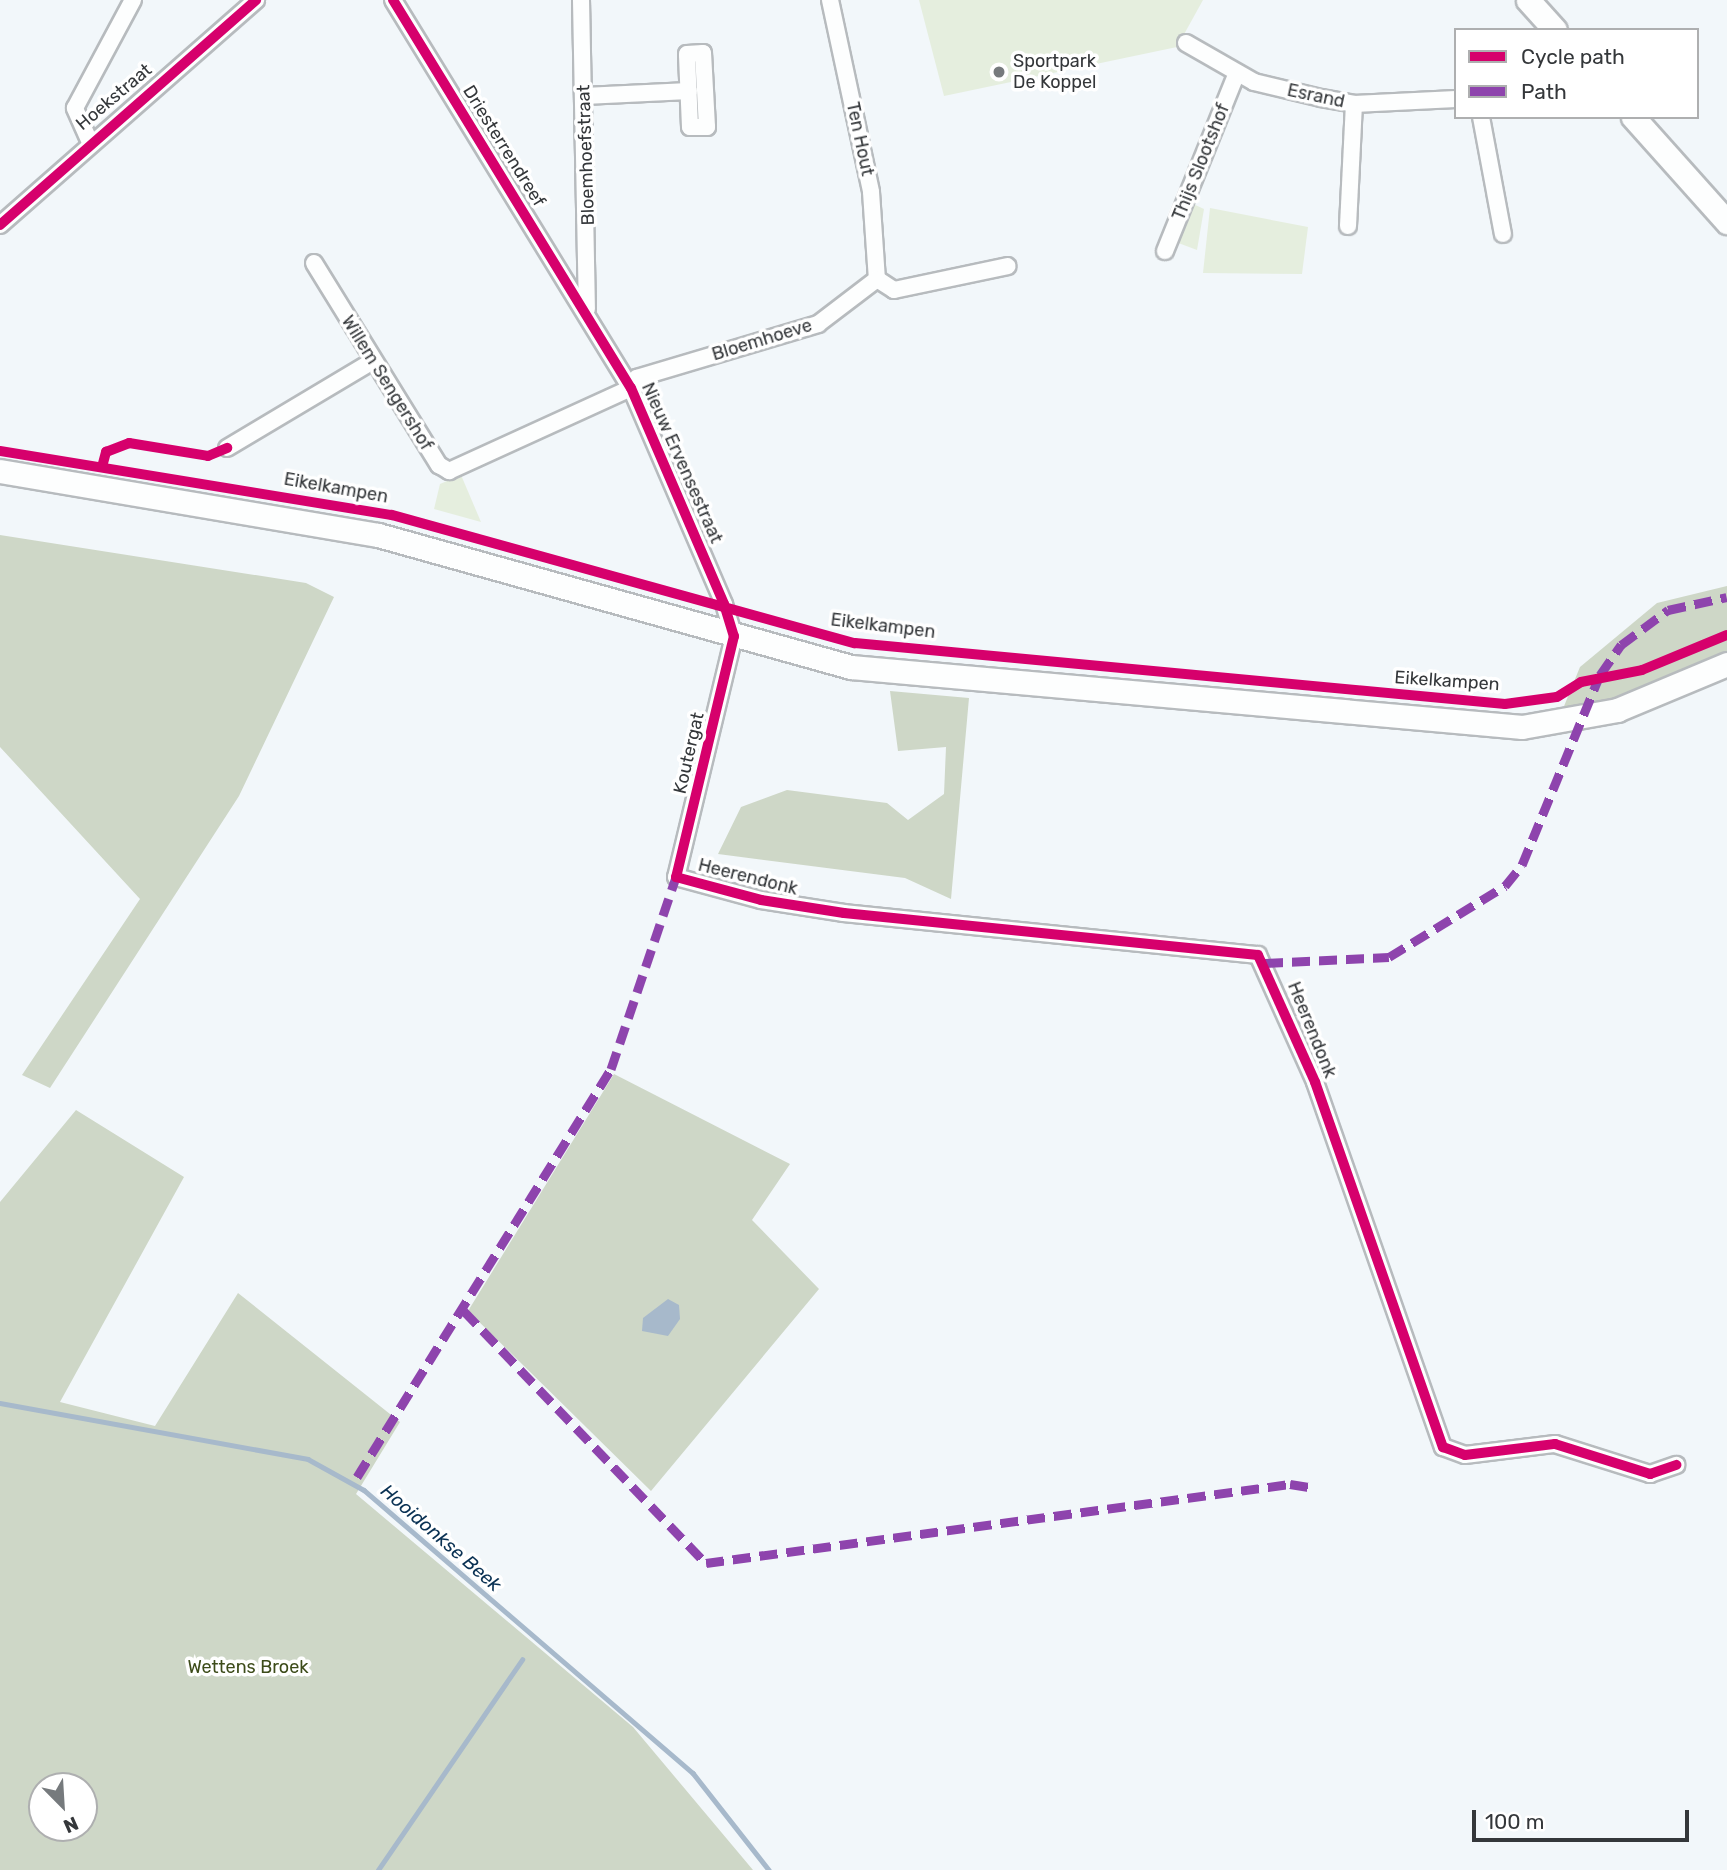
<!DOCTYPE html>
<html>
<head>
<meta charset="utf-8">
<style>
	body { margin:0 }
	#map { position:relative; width:1727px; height:1870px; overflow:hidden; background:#f2f7fa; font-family:Rubik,sans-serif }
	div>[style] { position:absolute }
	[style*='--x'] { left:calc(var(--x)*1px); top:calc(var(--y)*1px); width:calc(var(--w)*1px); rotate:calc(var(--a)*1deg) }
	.green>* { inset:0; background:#e5eede }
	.forest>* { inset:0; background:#ced7c7 }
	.water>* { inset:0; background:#a7b9cb }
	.stream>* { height:4.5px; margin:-2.25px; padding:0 2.25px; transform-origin:2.25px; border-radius:2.25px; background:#a7b9cb }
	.roads { filter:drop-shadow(2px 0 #b7bbbe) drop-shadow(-2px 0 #b7bbbe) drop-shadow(0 2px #b7bbbe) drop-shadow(0 -2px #b7bbbe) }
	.street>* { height:16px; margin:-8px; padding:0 8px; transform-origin:8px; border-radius:8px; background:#fdfefe }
	.secondary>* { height:23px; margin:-11.5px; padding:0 11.5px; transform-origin:11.5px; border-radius:11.5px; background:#fdfefe }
	.quiet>* { height:9px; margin-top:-4.5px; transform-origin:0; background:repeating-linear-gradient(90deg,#8e44ad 0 18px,transparent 0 27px) }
	.cycleway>* { height:10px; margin:-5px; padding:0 5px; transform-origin:5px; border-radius:5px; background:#d6006c }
	.dots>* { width:19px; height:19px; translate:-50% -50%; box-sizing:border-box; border:4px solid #fff; border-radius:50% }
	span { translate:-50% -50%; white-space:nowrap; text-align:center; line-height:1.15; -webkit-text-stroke:7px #fff; paint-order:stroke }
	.poi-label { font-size:18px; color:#34373a }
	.left { translate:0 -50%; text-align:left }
	.street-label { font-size:18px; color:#34373a }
	.park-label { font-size:18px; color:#3d4c1a }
	.water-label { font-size:19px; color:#093153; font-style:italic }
	.legend { position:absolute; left:1454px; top:28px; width:245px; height:91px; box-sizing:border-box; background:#fff; border:2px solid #aeafb0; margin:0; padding:9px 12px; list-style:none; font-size:21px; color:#34373a }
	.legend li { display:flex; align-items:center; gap:14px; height:35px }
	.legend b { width:35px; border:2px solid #aeafb0 }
	.north { position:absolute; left:28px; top:1772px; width:70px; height:70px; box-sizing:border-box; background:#fff; border:2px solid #aeafb0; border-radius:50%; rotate:156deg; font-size:19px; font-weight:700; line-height:28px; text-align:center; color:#34373a }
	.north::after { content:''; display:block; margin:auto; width:24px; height:32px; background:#767a7d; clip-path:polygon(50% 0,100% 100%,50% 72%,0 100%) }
	.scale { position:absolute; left:1472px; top:1810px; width:217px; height:32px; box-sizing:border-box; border:4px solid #34373a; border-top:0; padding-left:9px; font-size:21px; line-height:24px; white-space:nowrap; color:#34373a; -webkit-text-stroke:5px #fff; paint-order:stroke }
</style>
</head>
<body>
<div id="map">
	<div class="green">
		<div style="clip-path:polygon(919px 0,1203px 0,1177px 47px,944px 96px)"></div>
		<div style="clip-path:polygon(1191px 203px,1204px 209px,1197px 250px,1173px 241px)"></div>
		<div style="clip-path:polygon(1210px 208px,1308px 227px,1302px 274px,1203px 273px)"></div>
		<div style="clip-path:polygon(461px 475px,481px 522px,434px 509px,440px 484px)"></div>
	</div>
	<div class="forest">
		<div style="clip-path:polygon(0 535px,306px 583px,334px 597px,239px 796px,50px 1088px,22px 1075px,140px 899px,0 747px)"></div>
		<div style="clip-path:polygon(1727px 586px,1727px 656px,1620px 702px,1560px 716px,1580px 667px,1657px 603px)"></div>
		<div style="clip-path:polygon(890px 691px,969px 698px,951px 899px,905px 878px,718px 854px,741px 807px,787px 790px,887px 803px,908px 820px,944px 794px,946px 747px,898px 751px)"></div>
		<div style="clip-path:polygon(614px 1074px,790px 1164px,752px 1220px,819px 1289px,651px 1491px,468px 1311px)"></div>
		<div style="clip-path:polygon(evenodd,76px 1110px,184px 1177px,60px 1402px,155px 1426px,238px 1293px,400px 1422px,356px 1494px,633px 1727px,753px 1870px,0 1870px,0 1202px,76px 1110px,42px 1786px,84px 1786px,84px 1828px,42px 1828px,42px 1786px)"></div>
	</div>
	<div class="water">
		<div style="clip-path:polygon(668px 1299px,679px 1305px,680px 1319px,668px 1336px,642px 1331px,643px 1318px)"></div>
	</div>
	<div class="stream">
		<div style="--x:0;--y:1403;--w:313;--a:10.3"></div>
		<div style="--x:308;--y:1459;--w:64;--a:29"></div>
		<div style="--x:364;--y:1490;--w:434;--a:40.7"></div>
		<div style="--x:693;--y:1773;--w:123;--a:51.9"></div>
		<div style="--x:378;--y:1870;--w:255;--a:-55.6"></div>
	</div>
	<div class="roads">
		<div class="street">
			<div style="--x:393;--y:0;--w:455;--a:58.5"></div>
			<div style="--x:631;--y:388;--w:235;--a:66.7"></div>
			<div style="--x:724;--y:604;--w:34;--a:73"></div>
			<div style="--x:734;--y:636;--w:248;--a:103.5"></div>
			<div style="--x:676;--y:877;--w:88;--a:15.1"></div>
			<div style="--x:761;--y:900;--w:84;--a:8.9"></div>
			<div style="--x:844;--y:913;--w:416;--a:5.8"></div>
			<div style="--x:1258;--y:955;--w:139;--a:65.8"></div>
			<div style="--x:1315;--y:1082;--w:387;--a:70.7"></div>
			<div style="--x:1443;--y:1447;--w:23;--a:20"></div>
			<div style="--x:1465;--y:1455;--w:91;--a:-7"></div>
			<div style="--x:1555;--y:1444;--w:100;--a:17.5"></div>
			<div style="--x:1650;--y:1474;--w:28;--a:-19"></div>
			<div style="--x:581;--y:0;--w:309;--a:88.9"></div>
			<div style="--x:830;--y:0;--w:196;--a:77.9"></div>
			<div style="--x:871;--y:192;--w:87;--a:86.1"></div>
			<div style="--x:1186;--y:43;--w:78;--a:29.8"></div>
			<div style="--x:1254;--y:82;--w:69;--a:13.4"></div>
			<div style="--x:1321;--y:98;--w:34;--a:10"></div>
			<div style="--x:1354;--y:104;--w:102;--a:-2.8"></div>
			<div style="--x:703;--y:53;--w:74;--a:86.9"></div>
			<div style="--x:707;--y:127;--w:17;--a:180"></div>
			<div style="--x:690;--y:127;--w:73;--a:-92.4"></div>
			<div style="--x:687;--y:54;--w:16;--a:-4"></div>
			<div style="--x:584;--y:96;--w:105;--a:-2.7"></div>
			<div style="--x:1481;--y:117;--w:119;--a:79.4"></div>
			<div style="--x:89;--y:140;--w:35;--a:-114"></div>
			<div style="--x:75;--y:108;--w:123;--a:-61.8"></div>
			<div style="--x:0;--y:225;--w:341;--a:-41.3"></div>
			<div style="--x:1348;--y:226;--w:122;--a:-87.2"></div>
			<div style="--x:1165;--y:251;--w:192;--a:-68"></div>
			<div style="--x:314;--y:263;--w:238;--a:58.3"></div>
			<div style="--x:439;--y:465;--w:12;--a:31"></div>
			<div style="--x:449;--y:471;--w:200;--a:-24.5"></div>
			<div style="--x:631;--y:388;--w:12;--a:-59"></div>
			<div style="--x:637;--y:378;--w:189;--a:-16.6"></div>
			<div style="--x:818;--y:324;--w:74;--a:-37.3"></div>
			<div style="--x:877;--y:279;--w:20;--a:33"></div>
			<div style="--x:894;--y:290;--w:116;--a:-11.9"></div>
			<div style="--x:227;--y:448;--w:170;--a:-30.8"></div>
		</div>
		<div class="secondary">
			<div style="--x:1528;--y:0;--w:40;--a:48"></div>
			<div style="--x:1633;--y:117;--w:141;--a:48.2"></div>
			<div style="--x:0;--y:471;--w:383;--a:9.6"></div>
			<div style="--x:378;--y:535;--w:491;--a:15.6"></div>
			<div style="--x:851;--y:667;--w:674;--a:5.11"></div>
			<div style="--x:1522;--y:727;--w:97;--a:-10.1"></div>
			<div style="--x:1617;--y:710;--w:119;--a:-22.7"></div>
		</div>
	</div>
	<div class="quiet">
		<div style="--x:1265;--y:963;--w:124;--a:-2.8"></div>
		<div style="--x:1389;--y:957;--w:136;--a:-31.5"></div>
		<div style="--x:1505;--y:886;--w:27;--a:-51"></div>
		<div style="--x:1522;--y:865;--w:205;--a:-67.7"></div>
		<div style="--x:1600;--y:675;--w:37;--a:-55"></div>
		<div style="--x:1621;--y:645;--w:59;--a:-36.7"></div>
		<div style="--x:1668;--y:610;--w:60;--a:-12.4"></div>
		<div style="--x:464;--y:1311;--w:349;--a:46.2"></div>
		<div style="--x:706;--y:1563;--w:589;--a:-7.7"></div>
		<div style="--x:1290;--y:1484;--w:19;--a:9"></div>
		<div style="--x:357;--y:1477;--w:481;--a:-58.1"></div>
		<div style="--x:611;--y:1069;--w:203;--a:-71.3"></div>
	</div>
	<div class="cycleway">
		<div style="--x:393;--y:0;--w:455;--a:58.5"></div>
		<div style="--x:631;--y:388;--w:235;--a:66.7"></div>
		<div style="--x:724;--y:604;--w:34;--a:73"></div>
		<div style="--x:734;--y:636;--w:248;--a:103.5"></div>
		<div style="--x:676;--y:877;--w:88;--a:15.1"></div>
		<div style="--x:761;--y:900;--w:84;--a:8.9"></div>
		<div style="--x:844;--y:913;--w:416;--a:5.8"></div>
		<div style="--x:1258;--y:955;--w:139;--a:65.8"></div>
		<div style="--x:1315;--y:1082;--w:387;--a:70.7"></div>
		<div style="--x:1443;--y:1447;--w:23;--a:20"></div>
		<div style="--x:1465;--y:1455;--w:91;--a:-7"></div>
		<div style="--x:1555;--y:1444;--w:100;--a:17.5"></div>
		<div style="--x:1650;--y:1474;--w:28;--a:-19"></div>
		<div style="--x:0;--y:225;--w:341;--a:-41.3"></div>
		<div style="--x:0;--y:451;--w:397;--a:9.3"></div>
		<div style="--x:392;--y:515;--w:480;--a:15.5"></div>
		<div style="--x:855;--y:643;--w:653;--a:5.36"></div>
		<div style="--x:1505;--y:704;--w:52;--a:-7.7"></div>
		<div style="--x:1557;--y:697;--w:28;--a:-32"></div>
		<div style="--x:1581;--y:682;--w:62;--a:-11.1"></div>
		<div style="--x:1642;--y:670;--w:92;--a:-22.4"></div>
		<div style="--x:102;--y:467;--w:16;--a:-75"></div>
		<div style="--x:106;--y:452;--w:25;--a:-21"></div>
		<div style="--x:129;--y:443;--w:80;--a:9.3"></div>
		<div style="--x:208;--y:456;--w:21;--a:-23"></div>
	</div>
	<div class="dots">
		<div style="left:999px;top:72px;background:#767a7d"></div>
	</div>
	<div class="poi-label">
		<span class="left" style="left:1013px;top:72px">Sportpark<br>De Koppel</span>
	</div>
	<div class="street-label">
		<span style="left:1316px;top:96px;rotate:12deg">Esrand</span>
		<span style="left:114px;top:97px;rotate:-40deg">Hoekstraat</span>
		<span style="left:860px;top:139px;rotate:78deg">Ten Hout</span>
		<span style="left:504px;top:146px;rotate:58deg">Driesterrendreef</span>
		<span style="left:586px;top:155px;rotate:-92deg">Bloemhoefstraat</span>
		<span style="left:1201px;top:162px;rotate:-68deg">Thijs Slootshof</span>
		<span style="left:762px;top:340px;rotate:-17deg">Bloemhoeve</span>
		<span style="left:387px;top:383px;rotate:58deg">Willem Sengershof</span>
		<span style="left:682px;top:463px;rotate:66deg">Nieuw Ervensestraat</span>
		<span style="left:336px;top:488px;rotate:10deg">Eikelkampen</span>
		<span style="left:883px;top:626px;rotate:7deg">Eikelkampen</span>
		<span style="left:1447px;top:681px;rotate:4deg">Eikelkampen</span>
		<span style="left:689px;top:753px;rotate:-77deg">Koutergat</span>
		<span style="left:748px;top:877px;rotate:14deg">Heerendonk</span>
		<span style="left:1312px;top:1030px;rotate:68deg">Heerendonk</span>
	</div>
	<div class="park-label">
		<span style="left:248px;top:1667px">Wettens Broek</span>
	</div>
	<div class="water-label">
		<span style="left:441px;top:1538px;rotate:41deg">Hooidonkse Beek</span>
	</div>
	<ul class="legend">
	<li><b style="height:9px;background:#d6006c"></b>Cycle path</li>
	<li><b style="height:9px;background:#8e44ad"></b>Path</li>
	</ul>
	<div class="north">N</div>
	<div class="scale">100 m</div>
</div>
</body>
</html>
